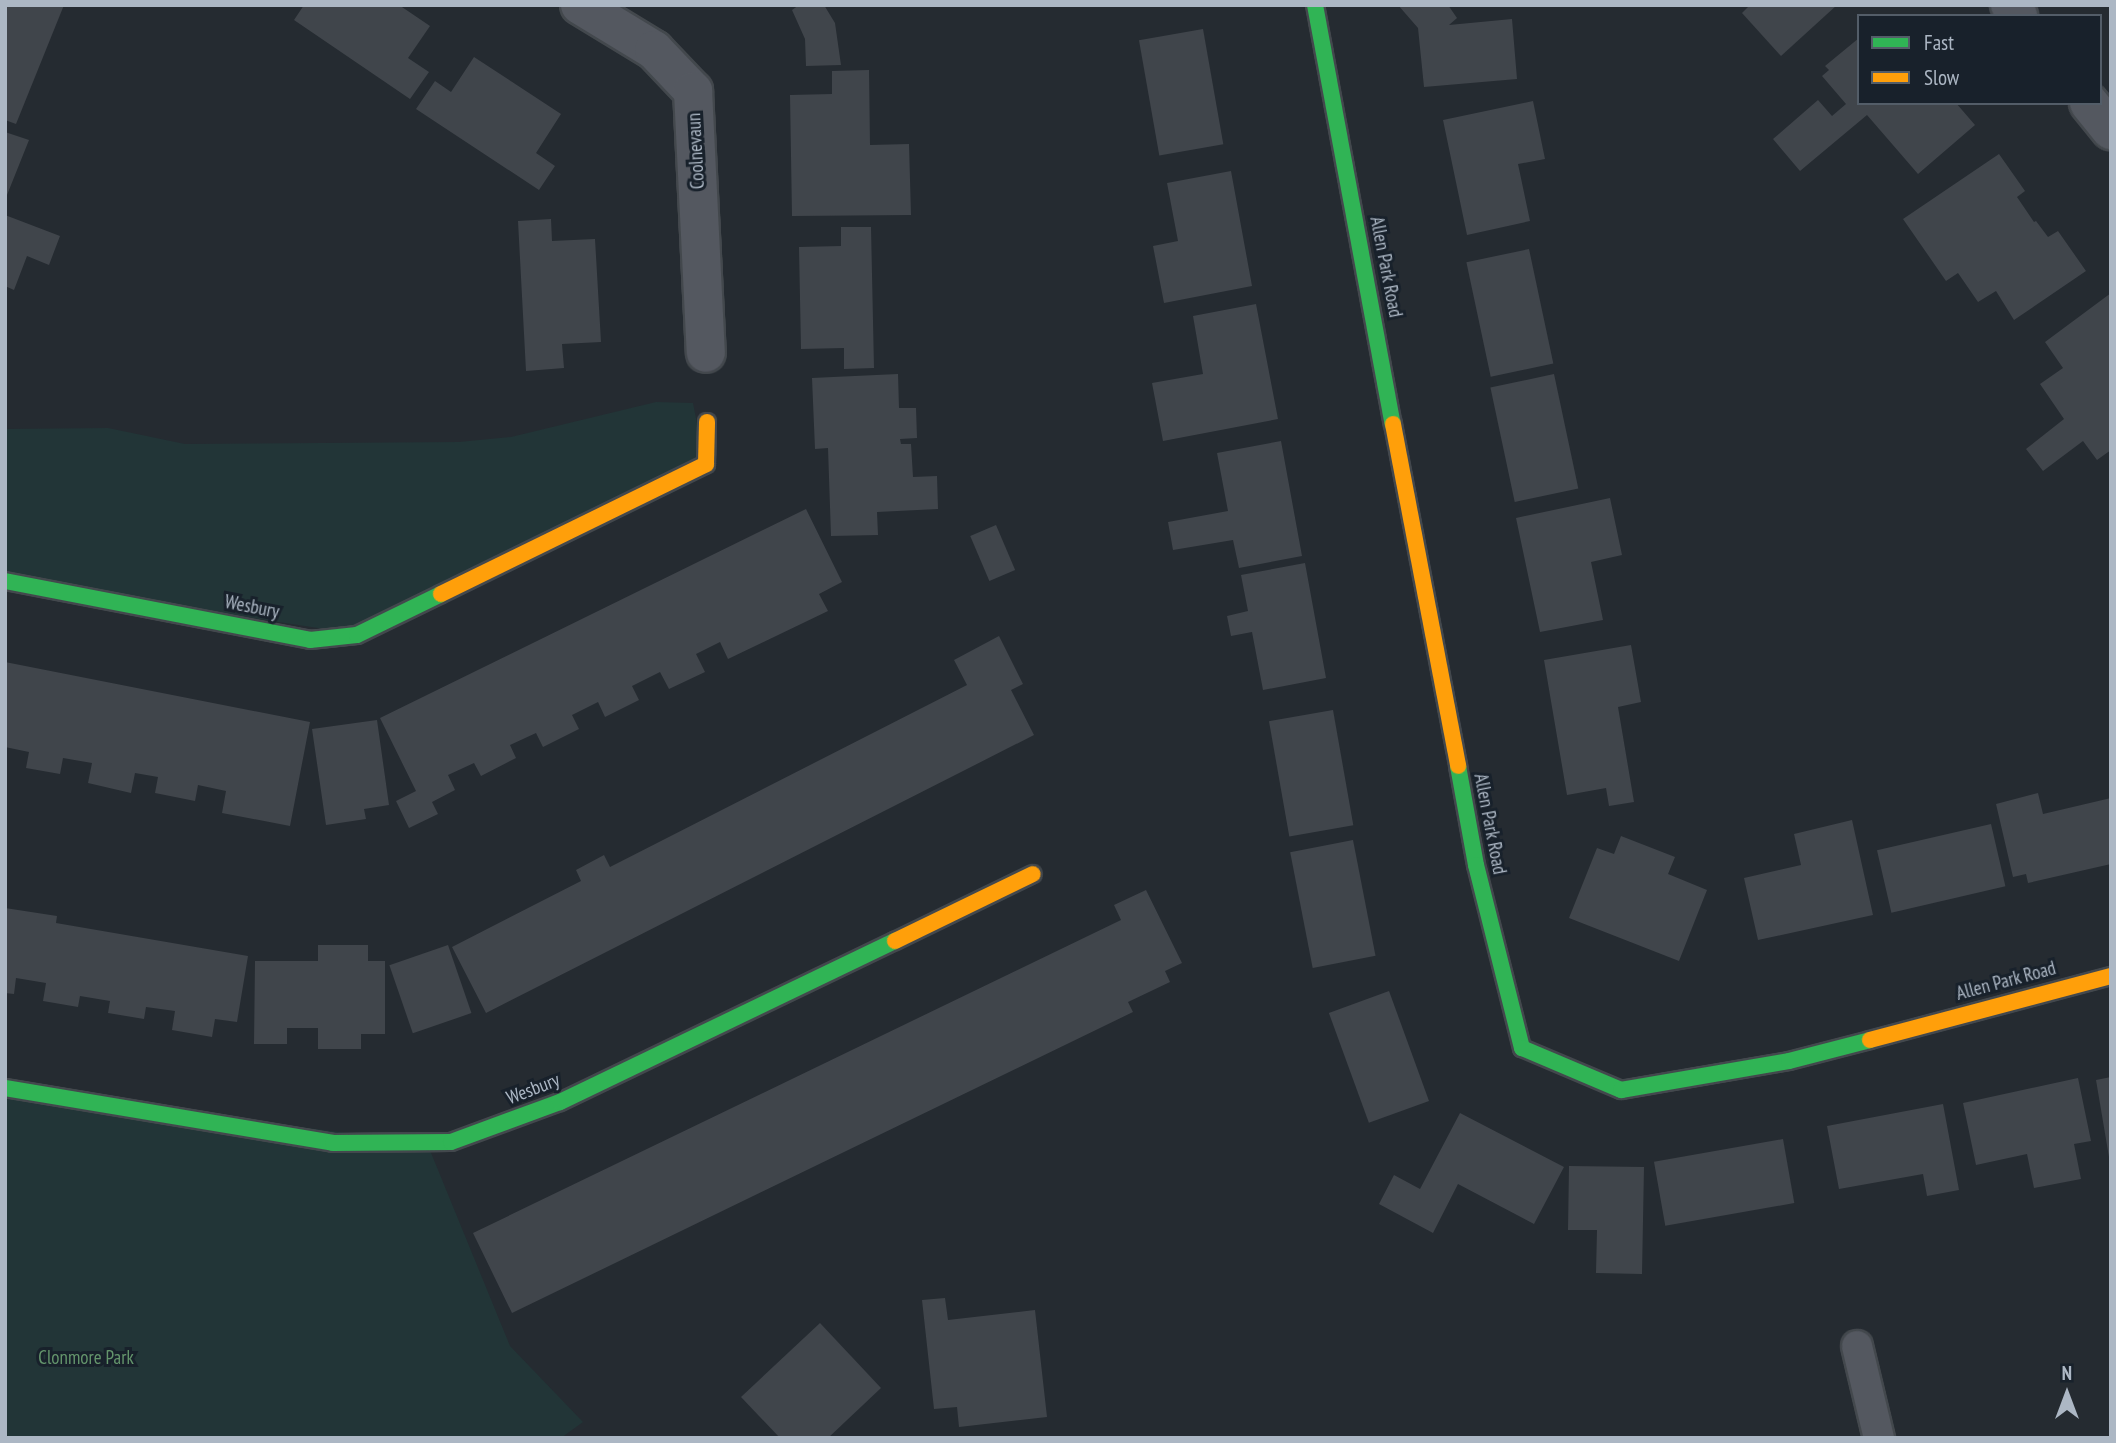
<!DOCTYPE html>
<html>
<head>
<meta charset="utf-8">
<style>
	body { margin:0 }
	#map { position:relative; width:2116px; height:1443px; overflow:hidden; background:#252b31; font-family:"PT Sans Narrow",sans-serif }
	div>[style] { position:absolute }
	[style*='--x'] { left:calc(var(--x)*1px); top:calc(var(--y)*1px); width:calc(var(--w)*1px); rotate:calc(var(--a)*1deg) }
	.green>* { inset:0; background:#223537 }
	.building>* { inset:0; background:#40454b; transform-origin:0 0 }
	.roads { filter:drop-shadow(2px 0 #43484d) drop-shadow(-2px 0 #43484d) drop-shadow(0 2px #43484d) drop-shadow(0 -2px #43484d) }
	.lane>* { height:30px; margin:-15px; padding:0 15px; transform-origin:15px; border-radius:15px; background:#545860 }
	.street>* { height:38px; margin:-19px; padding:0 19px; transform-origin:19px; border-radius:19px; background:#545860 }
	.fast>* { height:16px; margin:-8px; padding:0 8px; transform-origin:8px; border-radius:8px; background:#30b455 }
	.slow>* { height:16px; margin:-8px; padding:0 8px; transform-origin:8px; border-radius:8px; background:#ff9f0a }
	span { translate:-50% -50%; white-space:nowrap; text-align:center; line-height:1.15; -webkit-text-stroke:6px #18212b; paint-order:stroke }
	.street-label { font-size:19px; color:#acb7c4 }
	.park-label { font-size:19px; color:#64956c }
	.frame { position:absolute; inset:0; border:7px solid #acb7c4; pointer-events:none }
	.legend { position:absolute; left:1857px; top:14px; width:245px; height:91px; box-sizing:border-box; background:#18212b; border:2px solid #535d68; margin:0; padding:9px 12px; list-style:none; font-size:21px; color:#acb7c4 }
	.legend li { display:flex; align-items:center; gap:14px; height:35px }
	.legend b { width:35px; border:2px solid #535d68 }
	.north { position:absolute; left:2032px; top:1359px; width:70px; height:70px; -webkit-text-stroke:5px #18212b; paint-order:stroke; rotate:0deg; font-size:19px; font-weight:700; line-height:28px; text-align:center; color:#acb7c4 }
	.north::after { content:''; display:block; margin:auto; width:24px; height:32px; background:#acb7c4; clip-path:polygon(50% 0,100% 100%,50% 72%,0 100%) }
</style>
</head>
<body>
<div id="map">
	<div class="green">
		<div style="clip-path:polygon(656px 402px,693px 403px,705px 464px,357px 634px,5px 580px,5px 429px,108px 428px,185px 444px,459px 442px,511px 437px)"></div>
		<div style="clip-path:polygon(5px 1090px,427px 1143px,510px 1346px,583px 1422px,561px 1438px,5px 1438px)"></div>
	</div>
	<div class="building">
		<div style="clip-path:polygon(5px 5px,64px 5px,16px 124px,5px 120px)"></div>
		<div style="clip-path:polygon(304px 5px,399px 5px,430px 26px,408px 58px,429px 72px,410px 99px,294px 20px)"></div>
		<div style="clip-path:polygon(799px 5px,824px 5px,835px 23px,841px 65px,806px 66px,805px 39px,792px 10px)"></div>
		<div style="clip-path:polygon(1398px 5px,1448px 5px,1457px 18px,1449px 25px,1512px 19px,1517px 79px,1424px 87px,1418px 28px)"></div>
		<div style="clip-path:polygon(1750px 5px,1837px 5px,1781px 56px,1742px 13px)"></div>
		<div style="left:1203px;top:29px;width:117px;height:65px;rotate:80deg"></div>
		<div style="clip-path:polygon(1859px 38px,1859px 103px,1956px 103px,1975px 125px,1918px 174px,1867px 115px,1800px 171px,1773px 139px,1818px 100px,1832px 116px,1846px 104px,1822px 76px,1829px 70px,1825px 66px)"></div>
		<div style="clip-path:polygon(474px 57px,561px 114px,536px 153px,555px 166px,539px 190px,416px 109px,435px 81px,451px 92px)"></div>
		<div style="clip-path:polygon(869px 70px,870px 145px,909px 144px,911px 215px,792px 216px,790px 95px,832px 94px,832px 71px)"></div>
		<div style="clip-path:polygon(1533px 101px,1545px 159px,1518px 164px,1530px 221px,1467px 235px,1443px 120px)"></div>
		<div style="clip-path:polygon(5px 132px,29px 140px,5px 200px)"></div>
		<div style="clip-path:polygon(1999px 154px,2025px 191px,2017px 197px,2034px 222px,2036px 221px,2048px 237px,2058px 231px,2086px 271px,2014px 320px,1996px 291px,1978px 302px,1958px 273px,1946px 281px,1903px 219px)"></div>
		<div style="clip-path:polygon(1231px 171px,1252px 286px,1164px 303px,1153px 246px,1178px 241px,1167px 183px)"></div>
		<div style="clip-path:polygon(5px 215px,60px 236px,49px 265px,27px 256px,14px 290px,5px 286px)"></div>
		<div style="clip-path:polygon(551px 219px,552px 241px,595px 239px,601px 342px,562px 344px,564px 368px,526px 371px,518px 221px)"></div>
		<div style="clip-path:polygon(841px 227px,871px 227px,874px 368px,844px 369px,844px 348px,801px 349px,799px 247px,841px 246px)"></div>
		<div style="left:1529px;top:249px;width:117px;height:64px;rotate:78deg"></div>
		<div style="clip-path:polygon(2111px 293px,2111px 450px,2097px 460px,2083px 441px,2043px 471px,2026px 449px,2064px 419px,2040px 384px,2063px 368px,2045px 342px)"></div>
		<div style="clip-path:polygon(1256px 304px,1278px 419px,1163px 441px,1152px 383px,1203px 374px,1193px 316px)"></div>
		<div style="clip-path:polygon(898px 374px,899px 408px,916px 408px,917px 438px,900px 439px,901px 444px,911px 444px,913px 477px,937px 476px,938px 509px,877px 512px,878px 535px,831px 536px,828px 448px,815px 449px,812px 378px)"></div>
		<div style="left:1554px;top:374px;width:117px;height:65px;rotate:78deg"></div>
		<div style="clip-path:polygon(1281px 441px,1302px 556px,1239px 568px,1233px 540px,1173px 550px,1168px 522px,1228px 511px,1217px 453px)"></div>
		<div style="clip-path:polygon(1610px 498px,1622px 555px,1591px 562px,1603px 620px,1540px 632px,1516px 518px)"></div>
		<div style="clip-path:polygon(806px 509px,842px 582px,819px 594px,828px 611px,728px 659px,720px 642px,696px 654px,705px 672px,669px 689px,660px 672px,632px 686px,639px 700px,605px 717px,598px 702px,572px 715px,579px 729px,543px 747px,536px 733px,510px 745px,516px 758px,481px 776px,474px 763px,448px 775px,455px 790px,432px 802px,438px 814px,409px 828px,396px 801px,416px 791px,380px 718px)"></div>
		<div style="left:996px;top:525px;width:49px;height:28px;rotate:67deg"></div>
		<div style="clip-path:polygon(1305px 563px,1326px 678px,1263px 690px,1252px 632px,1231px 636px,1227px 616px,1248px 611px,1241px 575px)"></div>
		<div style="clip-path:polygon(999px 636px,1023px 684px,1011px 690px,1034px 735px,486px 1013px,452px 947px,581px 881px,576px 870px,604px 855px,610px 867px,967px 685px,954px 660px)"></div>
		<div style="clip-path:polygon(1631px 645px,1641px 702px,1618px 707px,1634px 802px,1609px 806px,1606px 788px,1567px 795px,1544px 660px)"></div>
		<div style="clip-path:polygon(5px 662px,310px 722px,290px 826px,222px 813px,226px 791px,198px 785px,195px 801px,155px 793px,158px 777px,135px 773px,131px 793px,88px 783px,92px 763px,63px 758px,60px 774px,26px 768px,29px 752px,5px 747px)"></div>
		<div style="left:1333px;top:710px;width:117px;height:65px;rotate:80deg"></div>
		<div style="clip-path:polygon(377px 720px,389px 805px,364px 809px,366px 819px,326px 825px,312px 729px)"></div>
		<div style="clip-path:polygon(2038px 793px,2043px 814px,2111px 798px,2111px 864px,2028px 883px,2026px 874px,2013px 877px,1996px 804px)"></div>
		<div style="clip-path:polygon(1852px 820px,1873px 915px,1758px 940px,1744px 878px,1801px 865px,1794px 834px)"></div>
		<div style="left:1991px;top:824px;width:64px;height:117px;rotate:77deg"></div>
		<div style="clip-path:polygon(1621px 836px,1675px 857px,1668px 874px,1707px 890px,1679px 961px,1569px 918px,1597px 848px,1614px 854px)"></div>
		<div style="left:1353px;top:840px;width:118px;height:64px;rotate:79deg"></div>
		<div style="clip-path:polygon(1146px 890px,1182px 963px,1165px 971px,1170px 982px,1128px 1002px,1133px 1012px,512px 1313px,473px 1233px,1121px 920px,1114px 905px)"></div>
		<div style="clip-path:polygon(5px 908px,57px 916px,56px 923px,248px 956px,237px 1022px,215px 1019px,212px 1037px,172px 1030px,175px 1011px,146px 1007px,144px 1019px,108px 1013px,110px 1001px,80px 996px,78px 1007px,43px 1001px,46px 983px,16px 978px,14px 994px,5px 993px)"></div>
		<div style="clip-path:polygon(318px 945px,368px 945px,368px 961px,385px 961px,385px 1034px,361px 1034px,361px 1049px,318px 1049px,318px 1028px,287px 1028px,287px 1044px,254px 1044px,255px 961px,318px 961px)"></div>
		<div style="left:448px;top:945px;width:72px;height:62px;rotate:71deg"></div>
		<div style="left:1389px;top:991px;width:117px;height:64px;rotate:70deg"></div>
		<div style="clip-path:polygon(2111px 1077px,2111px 1156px,2109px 1157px,2096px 1080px)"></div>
		<div style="clip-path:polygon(2078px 1078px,2091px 1141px,2074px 1144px,2081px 1179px,2034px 1188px,2027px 1154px,1976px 1165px,1963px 1103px)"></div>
		<div style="clip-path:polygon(1943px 1104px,1959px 1190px,1927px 1196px,1923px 1174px,1839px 1189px,1827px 1126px)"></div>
		<div style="clip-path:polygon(1460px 1113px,1564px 1167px,1534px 1224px,1458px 1184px,1433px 1233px,1379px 1204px,1394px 1175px,1420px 1189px)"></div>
		<div style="left:1783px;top:1139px;width:65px;height:131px;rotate:80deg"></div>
		<div style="clip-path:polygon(1569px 1166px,1644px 1167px,1642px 1274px,1596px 1273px,1597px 1230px,1568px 1230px)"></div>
		<div style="clip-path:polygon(945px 1298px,948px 1320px,1035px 1310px,1047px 1417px,959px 1427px,957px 1407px,934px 1409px,922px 1300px)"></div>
		<div style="clip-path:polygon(820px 1323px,881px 1388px,828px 1438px,780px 1438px,741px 1397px)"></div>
	</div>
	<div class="roads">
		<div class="lane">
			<div style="--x:1857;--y:1346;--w:95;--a:76.6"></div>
		</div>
		<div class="street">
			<div style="--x:580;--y:5;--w:87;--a:31.3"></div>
			<div style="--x:654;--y:50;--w:57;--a:46.4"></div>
			<div style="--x:693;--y:91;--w:262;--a:87.2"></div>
			<div style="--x:2010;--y:5;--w:14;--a:54"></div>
			<div style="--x:2089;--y:103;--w:35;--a:51"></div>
		</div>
		<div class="fast">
			<div style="--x:1315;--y:5;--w:426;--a:79.5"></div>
			<div style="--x:5;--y:581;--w:311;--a:10.9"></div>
			<div style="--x:310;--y:640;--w:47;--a:-6.1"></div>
			<div style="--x:357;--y:635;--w:93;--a:-26"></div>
			<div style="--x:1458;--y:766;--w:101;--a:79.7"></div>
			<div style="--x:1476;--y:865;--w:189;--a:75.9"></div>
			<div style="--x:1522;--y:1048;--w:108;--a:23"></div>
			<div style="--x:1621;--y:1090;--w:170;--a:-9.8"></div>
			<div style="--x:1789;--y:1061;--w:84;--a:-14.5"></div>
			<div style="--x:5;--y:1088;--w:333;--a:9.5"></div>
			<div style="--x:333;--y:1143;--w:118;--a:-0.5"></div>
			<div style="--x:451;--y:1142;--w:116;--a:-20.2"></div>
			<div style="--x:560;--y:1102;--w:372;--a:-25.7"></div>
		</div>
		<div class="slow">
			<div style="--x:1393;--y:424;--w:348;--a:79.2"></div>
			<div style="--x:441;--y:594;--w:295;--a:-26.1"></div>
			<div style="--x:706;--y:464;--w:42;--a:-88.6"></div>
			<div style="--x:895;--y:941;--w:153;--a:-25.9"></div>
			<div style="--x:1870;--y:1040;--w:249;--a:-14.9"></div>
		</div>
	</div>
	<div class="street-label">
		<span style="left:696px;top:151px;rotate:-93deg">Coolnevaun</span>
		<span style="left:1386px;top:267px;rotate:79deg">Allen Park Road</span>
		<span style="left:252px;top:607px;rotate:11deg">Wesbury</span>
		<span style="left:1490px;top:824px;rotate:79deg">Allen Park Road</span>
		<span style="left:2006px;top:981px;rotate:-15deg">Allen Park Road</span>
		<span style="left:533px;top:1089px;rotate:-21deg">Wesbury</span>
	</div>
	<div class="park-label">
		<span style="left:86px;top:1358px">Clonmore Park</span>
	</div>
	<div class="frame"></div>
	<ul class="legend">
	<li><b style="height:9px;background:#30b455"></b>Fast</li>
	<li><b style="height:9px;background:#ff9f0a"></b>Slow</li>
	</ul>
	<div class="north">N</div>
</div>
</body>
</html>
